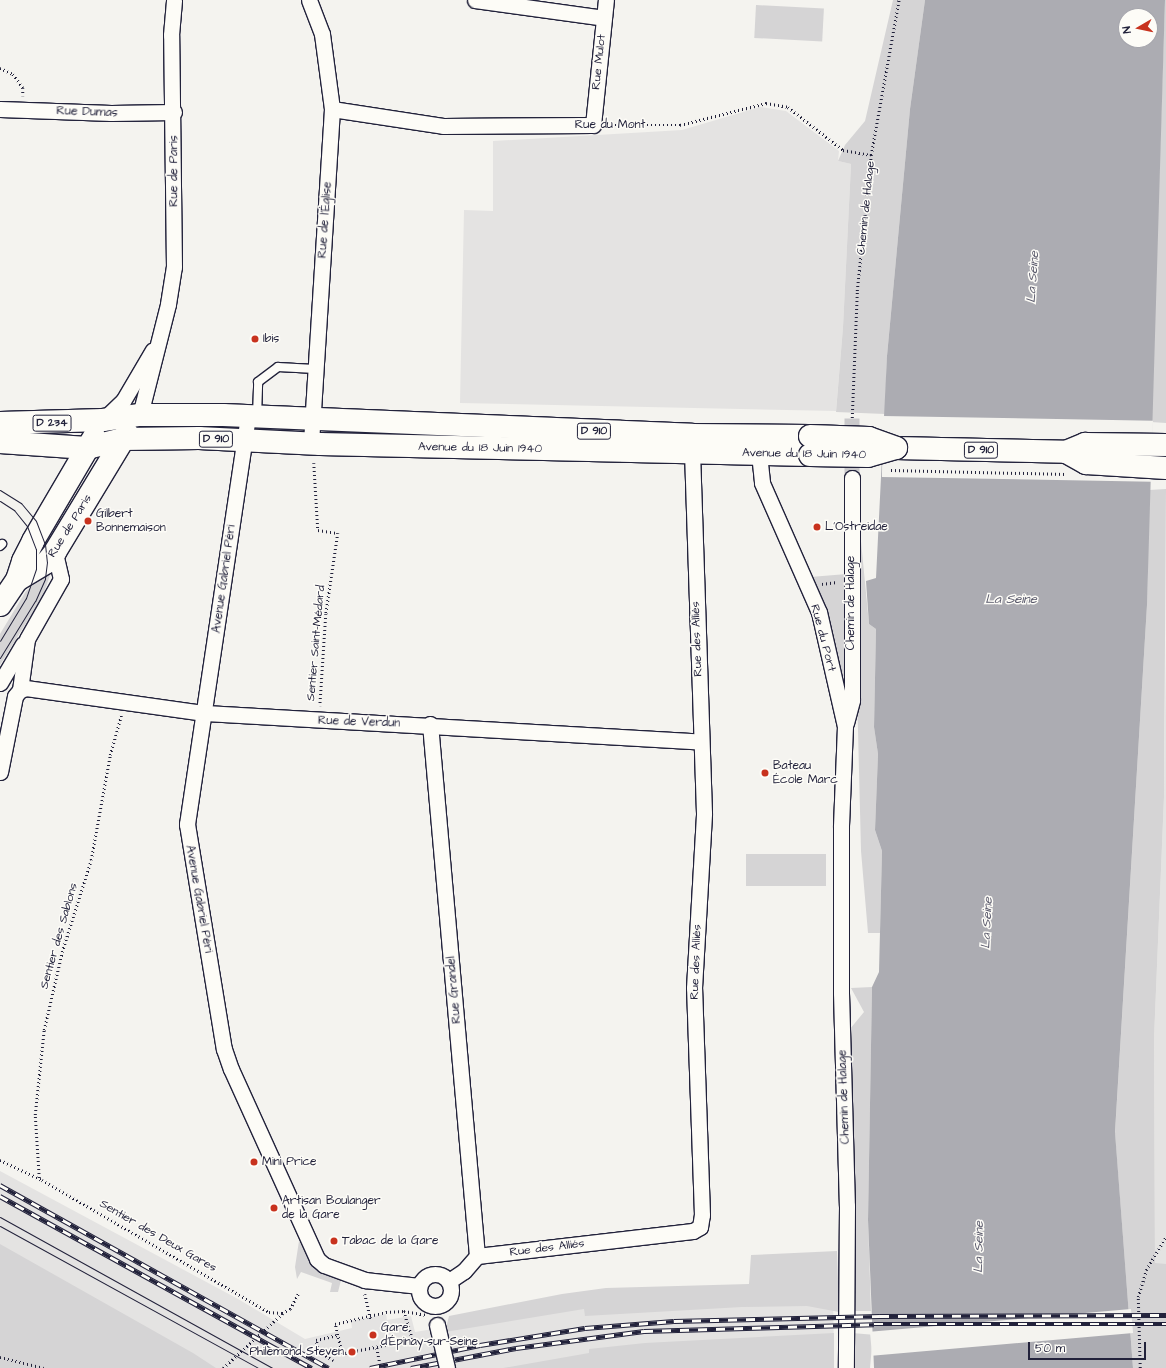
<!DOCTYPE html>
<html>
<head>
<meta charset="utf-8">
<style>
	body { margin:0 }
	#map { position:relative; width:1166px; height:1368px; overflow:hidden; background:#f4f3ef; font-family:"Architects Daughter",sans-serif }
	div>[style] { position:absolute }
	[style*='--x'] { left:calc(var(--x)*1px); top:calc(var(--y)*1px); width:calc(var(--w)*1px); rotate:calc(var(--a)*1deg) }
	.built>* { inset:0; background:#e4e3e2 }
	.green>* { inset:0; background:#d5d4d5; transform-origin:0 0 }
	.water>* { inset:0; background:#acacb2 }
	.pier>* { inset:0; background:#f4f3ef; transform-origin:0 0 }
	.street-tunnel>* { height:15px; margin-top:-7.5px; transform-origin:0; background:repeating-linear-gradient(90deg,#cac9cb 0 15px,transparent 0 23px) }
	.path>* { height:2.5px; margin-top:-1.25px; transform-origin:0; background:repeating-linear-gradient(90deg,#22223b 0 1px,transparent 0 4px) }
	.roads { filter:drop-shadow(1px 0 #22223b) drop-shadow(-1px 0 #22223b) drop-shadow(0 1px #22223b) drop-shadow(0 -1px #22223b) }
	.lane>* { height:8px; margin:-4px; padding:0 4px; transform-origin:4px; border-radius:4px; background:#fdfcf7 }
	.street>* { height:15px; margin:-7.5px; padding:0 7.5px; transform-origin:7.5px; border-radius:7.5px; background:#fdfcf7 }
	.street>.ring { margin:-7.5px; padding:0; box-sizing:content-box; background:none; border:15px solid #fdfcf7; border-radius:50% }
	.primary>* { height:22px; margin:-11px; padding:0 11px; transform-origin:11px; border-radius:11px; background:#fdfcf7 }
	.tram>* { height:1px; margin:-0.5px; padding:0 0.5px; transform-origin:0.5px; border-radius:0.5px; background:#22223b }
	.rail>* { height:4.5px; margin-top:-2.25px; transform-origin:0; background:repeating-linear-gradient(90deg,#fdfcf7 0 9px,#22223b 0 18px); box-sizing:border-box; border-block:1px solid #22223b }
	.path-bridge>* { height:2.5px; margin-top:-1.25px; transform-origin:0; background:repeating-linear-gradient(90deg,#22223b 0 1px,transparent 0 4px) }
	.bridges { filter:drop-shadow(1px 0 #22223b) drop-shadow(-1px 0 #22223b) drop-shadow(0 1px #22223b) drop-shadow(0 -1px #22223b) }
	.street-bridge>* { height:15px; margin:-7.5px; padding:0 7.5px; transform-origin:7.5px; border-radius:7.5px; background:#fdfcf7 }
	.primary-bridge>* { height:22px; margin:-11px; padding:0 11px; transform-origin:11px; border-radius:11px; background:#fdfcf7 }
	.dots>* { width:11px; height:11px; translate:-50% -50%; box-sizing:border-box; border:2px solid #fdfcf7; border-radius:50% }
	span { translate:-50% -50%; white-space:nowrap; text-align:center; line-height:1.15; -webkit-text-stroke:3px #fdfcf7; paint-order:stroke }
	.shield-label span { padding:1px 3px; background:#fdfcf7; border:1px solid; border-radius:3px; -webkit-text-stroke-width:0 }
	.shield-label { font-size:11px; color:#22223b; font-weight:700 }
	.street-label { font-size:12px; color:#22223b }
	.poi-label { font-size:12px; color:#22223b }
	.left { translate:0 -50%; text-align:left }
	.right { translate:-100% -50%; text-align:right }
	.water-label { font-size:13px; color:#59596b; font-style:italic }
	.north { position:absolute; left:1118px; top:8px; width:40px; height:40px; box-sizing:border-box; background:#fdfcf7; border:1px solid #a5a5ac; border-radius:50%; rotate:261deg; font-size:11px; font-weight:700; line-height:16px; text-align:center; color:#22223b }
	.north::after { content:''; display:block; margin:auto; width:14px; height:18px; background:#c8321e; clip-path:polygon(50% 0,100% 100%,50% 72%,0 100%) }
	.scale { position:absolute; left:1028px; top:1342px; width:118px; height:18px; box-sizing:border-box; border:2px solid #22223b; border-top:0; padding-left:5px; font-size:12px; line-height:14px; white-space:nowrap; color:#22223b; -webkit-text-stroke:3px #fdfcf7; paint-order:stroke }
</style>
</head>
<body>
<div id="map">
	<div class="built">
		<div style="clip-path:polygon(760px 107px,786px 111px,839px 151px,838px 161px,851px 164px,843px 327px,836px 411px,460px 403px,464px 210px,493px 211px,493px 141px,682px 130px)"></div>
		<div style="clip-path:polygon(1166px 638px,1166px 1264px,1155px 1264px,1154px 1039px,1164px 797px)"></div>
		<div style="clip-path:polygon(0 1171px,238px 1299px,305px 1339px,352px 1328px,351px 1321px,386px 1314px,387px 1320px,411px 1316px,415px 1332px,584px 1304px,833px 1293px,834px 1351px,523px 1368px,0 1368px)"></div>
	</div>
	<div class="green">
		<div style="clip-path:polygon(893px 0,925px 0,910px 109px,887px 356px,885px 414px,836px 412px,843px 327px,851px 164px,838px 161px,845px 145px,865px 121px)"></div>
		<div style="clip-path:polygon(1165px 0,1166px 0,1166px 423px,1151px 422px)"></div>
		<div style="left:756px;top:5px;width:68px;height:33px;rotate:3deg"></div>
		<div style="clip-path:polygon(1166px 489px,1164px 797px,1154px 1039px,1155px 1263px,1166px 1264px,1166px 1368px,1133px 1368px,1115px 1133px,1147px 605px,1149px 490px)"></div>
		<div style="clip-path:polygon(858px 510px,869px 624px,876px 629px,874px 727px,878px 754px,875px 830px,882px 851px,880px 933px,868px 933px,861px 851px,855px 610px)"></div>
		<div style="clip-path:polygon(52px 569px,43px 596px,0 665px,0 634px,26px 591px)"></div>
		<div style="clip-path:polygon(847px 574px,849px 672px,843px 677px,810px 577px)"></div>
		<div style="left:746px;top:854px;width:80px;height:32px"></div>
		<div style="clip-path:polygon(872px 987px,868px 1220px,871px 1311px,852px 1311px,845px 1035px,864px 1012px,851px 988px)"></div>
		<div style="clip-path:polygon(299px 1241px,317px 1270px,341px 1280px,338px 1292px,330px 1292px,332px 1283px,301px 1272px,297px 1279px,295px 1267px)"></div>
		<div style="clip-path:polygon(0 1244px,193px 1353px,216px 1368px,0 1368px)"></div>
		<div style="clip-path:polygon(837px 1251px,839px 1312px,807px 1306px,742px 1307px,585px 1316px,584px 1309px,445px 1332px,449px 1316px,562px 1294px,606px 1288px,749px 1284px,751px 1255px)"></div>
		<div style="clip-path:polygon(834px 1333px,834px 1368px,503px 1368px,589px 1353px,589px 1349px,645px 1343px)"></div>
		<div style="left:852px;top:1333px;width:21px;height:35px;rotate:5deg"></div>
	</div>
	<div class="water">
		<div style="clip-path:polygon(evenodd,925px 0,1165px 0,1147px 605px,1115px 1132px,1133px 1368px,874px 1368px,868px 1220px,872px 987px,879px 972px,882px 851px,875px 830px,878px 754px,874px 727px,876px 629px,869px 624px,866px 581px,876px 578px,887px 356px,910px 109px,925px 0,1126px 16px,1150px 16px,1150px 40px,1126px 40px,1126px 16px)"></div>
	</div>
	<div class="pier">
		<div style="left:883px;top:416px;width:270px;height:61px;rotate:1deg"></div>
		<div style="left:1131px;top:1309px;width:24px;height:262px;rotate:85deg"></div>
	</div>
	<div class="street-tunnel">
		<div style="--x:852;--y:478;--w:60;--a:-90"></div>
	</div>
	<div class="path">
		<div style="--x:0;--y:68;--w:14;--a:25"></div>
		<div style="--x:13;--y:74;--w:17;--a:54"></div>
		<div style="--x:23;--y:88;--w:8;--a:90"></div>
		<div style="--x:607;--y:125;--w:73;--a:0"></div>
		<div style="--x:680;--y:125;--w:89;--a:-14.3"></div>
		<div style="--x:766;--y:103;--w:22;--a:10"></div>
		<div style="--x:788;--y:107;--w:70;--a:38"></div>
		<div style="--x:843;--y:150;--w:28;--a:10"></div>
		<div style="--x:852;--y:418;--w:127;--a:-87.7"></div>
		<div style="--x:857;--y:291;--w:137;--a:-84.1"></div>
		<div style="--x:871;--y:155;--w:158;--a:-79.8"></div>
		<div style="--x:314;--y:463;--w:67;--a:86.6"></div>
		<div style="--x:318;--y:530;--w:20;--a:9"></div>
		<div style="--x:338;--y:533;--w:82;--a:98.4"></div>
		<div style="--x:326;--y:614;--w:92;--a:93.7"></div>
		<div style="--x:891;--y:470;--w:175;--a:1.3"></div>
		<div style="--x:822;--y:584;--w:15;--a:-8"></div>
		<div style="--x:0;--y:1160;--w:47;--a:25.5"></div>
		<div style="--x:42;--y:1180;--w:263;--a:30.2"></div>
		<div style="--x:269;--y:1312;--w:13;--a:4"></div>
		<div style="--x:282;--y:1313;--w:9;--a:-27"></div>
		<div style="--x:290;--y:1309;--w:19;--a:-62"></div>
		<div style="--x:39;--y:1178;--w:63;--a:-93.6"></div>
		<div style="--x:35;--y:1115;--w:85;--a:-84"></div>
		<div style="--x:44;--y:1030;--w:80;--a:-77"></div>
		<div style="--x:62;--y:952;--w:96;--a:-72.5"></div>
		<div style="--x:91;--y:860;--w:107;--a:-79.7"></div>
		<div style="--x:110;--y:755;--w:41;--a:-74.2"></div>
		<div style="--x:365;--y:1294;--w:26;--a:77"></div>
		<div style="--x:404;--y:1311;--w:30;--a:73"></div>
		<div style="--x:413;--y:1340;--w:72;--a:168.8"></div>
		<div style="--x:342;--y:1354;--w:31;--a:-103"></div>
		<div style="--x:335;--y:1324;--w:52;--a:-13.2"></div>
		<div style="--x:386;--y:1312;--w:18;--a:-3"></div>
		<div style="--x:404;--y:1311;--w:23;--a:10"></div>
		<div style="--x:0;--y:1357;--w:45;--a:14"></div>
		<div style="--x:333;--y:1361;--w:18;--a:-146"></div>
		<div style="--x:318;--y:1351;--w:11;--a:-100"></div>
		<div style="--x:316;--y:1340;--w:23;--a:-13"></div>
		<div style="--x:223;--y:1368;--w:81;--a:-42.5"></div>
		<div style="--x:1140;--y:1368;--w:71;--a:-91.6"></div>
		<div style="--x:1138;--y:1297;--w:28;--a:-73"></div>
		<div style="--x:1146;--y:1270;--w:39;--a:-59"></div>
	</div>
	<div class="roads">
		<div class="lane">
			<div style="--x:257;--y:416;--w:34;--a:-88"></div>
			<div style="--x:258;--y:382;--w:25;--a:-37"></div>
			<div style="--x:278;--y:367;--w:37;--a:3"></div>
			<div style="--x:0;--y:546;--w:3;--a:-45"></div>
		</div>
		<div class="street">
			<div style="--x:309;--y:0;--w:36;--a:69"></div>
			<div style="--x:322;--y:34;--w:76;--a:82.4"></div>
			<div style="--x:332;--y:109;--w:336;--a:93.6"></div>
			<div style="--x:475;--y:0;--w:130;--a:7.9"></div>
			<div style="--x:0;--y:109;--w:111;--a:2.1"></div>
			<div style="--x:111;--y:113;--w:63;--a:-0.9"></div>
			<div style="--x:332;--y:109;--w:112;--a:8.7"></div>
			<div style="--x:443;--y:126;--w:150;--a:-0.4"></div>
			<div style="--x:593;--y:125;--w:126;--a:-84.1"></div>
			<div style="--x:140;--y:415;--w:114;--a:-75.8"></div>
			<div style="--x:168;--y:304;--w:37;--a:-81"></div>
			<div style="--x:174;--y:267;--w:232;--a:-90.7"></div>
			<div style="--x:171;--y:35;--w:35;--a:-85"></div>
			<div style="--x:248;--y:416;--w:413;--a:98.5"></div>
			<div style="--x:187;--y:824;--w:228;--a:80.7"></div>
			<div style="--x:224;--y:1049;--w:21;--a:71"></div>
			<div style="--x:231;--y:1069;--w:209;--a:65.6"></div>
			<div style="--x:317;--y:1259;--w:9;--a:41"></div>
			<div style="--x:324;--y:1265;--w:44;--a:20.1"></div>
			<div style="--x:365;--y:1280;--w:54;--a:6.3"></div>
			<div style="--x:103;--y:420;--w:28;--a:-44"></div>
			<div style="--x:123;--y:401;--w:59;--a:-59.5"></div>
			<div style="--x:758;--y:444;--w:39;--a:84"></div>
			<div style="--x:762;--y:483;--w:141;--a:66.2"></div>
			<div style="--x:819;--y:612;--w:117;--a:77.2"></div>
			<div style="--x:845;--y:726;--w:101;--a:92.3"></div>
			<div style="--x:841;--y:827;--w:166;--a:90"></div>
			<div style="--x:841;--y:993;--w:213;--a:88.4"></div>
			<div style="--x:847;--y:1206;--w:162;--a:90.4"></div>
			<div style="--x:0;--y:683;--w:45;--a:-59.5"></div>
			<div style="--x:20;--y:690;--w:6;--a:-18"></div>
			<div style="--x:26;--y:688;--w:180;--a:8"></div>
			<div style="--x:204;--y:713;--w:497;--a:3.3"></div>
			<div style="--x:846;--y:723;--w:24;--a:-75"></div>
			<div style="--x:852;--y:700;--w:222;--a:-90"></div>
			<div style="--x:430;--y:724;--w:534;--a:84.95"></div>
			<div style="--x:0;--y:772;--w:77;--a:-78.8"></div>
			<div style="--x:15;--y:696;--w:8;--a:-50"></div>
			<div style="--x:20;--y:690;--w:51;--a:-82.2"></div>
			<div style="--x:27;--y:639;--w:69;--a:-60.5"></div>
			<div style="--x:61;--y:579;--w:28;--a:-103"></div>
			<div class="ring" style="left:419px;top:1274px;width:17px;height:17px"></div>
			<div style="--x:449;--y:1281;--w:18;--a:-34"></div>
			<div style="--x:464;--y:1271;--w:20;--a:-49"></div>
			<div style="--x:477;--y:1256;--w:217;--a:-6.6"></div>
			<div style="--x:693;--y:1231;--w:8;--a:-30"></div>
			<div style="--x:700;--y:1227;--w:12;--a:-81"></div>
			<div style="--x:702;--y:1215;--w:227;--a:-92"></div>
			<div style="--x:694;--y:988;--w:175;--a:-86.7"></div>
			<div style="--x:704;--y:813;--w:369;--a:-91.9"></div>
		</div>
		<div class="primary">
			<div style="--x:0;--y:423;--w:103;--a:-1.7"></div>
			<div style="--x:103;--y:420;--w:37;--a:-8"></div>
			<div style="--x:140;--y:415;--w:83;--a:0"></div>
			<div style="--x:223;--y:415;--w:469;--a:2.4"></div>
			<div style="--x:692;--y:435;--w:118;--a:0.5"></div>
			<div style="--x:0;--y:442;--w:87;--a:3.9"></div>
			<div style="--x:87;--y:448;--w:36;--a:-14"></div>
			<div style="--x:122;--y:439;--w:77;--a:-0.7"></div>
			<div style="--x:199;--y:438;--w:121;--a:2.8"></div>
			<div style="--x:320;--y:444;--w:490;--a:1.3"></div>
			<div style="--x:896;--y:448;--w:170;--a:1.3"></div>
			<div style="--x:1066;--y:452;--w:21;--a:-23"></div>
			<div style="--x:1085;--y:444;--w:81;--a:0.7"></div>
			<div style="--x:1066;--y:452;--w:23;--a:29"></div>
			<div style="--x:1086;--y:463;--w:80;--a:3.6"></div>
			<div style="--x:17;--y:580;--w:35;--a:-31"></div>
			<div style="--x:47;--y:562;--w:13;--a:-51"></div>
			<div style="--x:55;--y:552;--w:139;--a:-58.8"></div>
			<div style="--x:0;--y:605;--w:30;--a:-56"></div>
			<div style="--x:17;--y:580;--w:20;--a:-72"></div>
			<div style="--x:23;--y:561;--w:22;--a:-63"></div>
			<div style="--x:33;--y:541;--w:121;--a:-59.6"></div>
		</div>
	</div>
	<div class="tram">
		<div style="--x:0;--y:490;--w:25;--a:32"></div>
		<div style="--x:21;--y:503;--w:23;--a:50"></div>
		<div style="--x:36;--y:521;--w:25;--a:69"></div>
		<div style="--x:45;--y:544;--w:18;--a:84"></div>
		<div style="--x:47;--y:562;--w:17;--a:97"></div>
		<div style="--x:45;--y:579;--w:24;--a:114"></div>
		<div style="--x:35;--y:601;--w:67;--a:121.6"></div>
		<div style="--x:0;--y:501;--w:17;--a:33"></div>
		<div style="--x:14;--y:510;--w:21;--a:51"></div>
		<div style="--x:27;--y:526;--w:25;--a:69"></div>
		<div style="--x:36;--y:549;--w:20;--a:90"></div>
		<div style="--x:36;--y:569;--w:31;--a:109"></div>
		<div style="--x:26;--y:598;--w:50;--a:121.2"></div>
		<div style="--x:0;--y:1217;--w:311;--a:29"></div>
		<div style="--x:0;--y:1226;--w:294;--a:28.8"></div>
	</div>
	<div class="rail">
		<div style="--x:0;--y:1185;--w:376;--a:29.1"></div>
		<div style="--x:0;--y:1196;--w:356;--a:28.9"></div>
		<div style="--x:370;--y:1368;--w:112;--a:-11.8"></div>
		<div style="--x:480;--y:1345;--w:106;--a:-9.2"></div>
		<div style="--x:585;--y:1328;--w:89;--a:-4.5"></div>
		<div style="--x:674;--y:1321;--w:206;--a:-1.4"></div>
		<div style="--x:880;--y:1316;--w:286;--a:-0.2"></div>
		<div style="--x:411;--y:1368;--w:107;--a:-10.8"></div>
		<div style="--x:516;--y:1348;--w:129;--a:-7.6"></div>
		<div style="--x:644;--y:1331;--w:230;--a:-1.7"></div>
		<div style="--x:874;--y:1324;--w:292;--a:0"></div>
	</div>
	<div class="path-bridge">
		<div style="--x:377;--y:1348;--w:20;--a:79"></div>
	</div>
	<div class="bridges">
		<div class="street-bridge">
			<div style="--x:437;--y:1325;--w:44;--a:76.9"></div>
		</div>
		<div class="primary-bridge">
			<div style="--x:810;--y:436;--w:59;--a:1.9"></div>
			<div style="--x:869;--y:438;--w:29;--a:20"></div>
			<div style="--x:810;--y:455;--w:58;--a:1"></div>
			<div style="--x:868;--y:456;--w:29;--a:-16"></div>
		</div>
	</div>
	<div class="dots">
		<div style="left:255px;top:339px;background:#c8321e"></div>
		<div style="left:88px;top:521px;background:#c8321e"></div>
		<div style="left:817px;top:527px;background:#c8321e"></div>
		<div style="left:765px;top:773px;background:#c8321e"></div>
		<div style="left:254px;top:1162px;background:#c8321e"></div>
		<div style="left:274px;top:1208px;background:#c8321e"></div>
		<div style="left:334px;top:1241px;background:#c8321e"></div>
		<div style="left:373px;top:1335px;background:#c8321e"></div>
		<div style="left:352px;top:1352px;background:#c8321e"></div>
	</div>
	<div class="shield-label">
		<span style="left:52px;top:423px">D 234</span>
		<span style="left:594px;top:431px">D 910</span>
		<span style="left:216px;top:439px">D 910</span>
		<span style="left:981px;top:450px">D 910</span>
	</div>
	<div class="street-label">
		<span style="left:599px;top:62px;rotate:-84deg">Rue Mulot</span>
		<span style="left:87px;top:112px;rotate:2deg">Rue Dumas</span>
		<span style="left:610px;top:125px">Rue du Mont</span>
		<span style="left:174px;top:171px;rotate:-90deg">Rue de Paris</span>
		<span style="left:866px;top:208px;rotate:-84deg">Chemin de Halage</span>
		<span style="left:325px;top:220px;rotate:-86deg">Rue de l'Église</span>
		<span style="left:480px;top:448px;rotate:1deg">Avenue du 18 Juin 1940</span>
		<span style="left:804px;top:454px;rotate:1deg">Avenue du 18 Juin 1940</span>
		<span style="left:70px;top:526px;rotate:-58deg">Rue de Paris</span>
		<span style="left:224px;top:579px;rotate:-82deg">Avenue Gabriel Péri</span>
		<span style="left:851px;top:603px;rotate:-90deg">Chemin de Halage</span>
		<span style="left:823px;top:638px;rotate:75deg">Rue du Port</span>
		<span style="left:697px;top:639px;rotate:-92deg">Rue des Alliés</span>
		<span style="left:316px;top:643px;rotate:-85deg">Sentier Saint-Médard</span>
		<span style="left:359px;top:722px;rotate:2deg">Rue de Verdun</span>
		<span style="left:199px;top:899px;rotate:80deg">Avenue Gabriel Péri</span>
		<span style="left:59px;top:936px;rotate:-74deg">Sentier des Sablons</span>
		<span style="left:696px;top:962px;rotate:-88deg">Rue des Alliés</span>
		<span style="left:454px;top:990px;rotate:-95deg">Rue Grandel</span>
		<span style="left:844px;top:1097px;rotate:-92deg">Chemin de Halage</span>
		<span style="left:158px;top:1236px;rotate:30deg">Sentier des Deux Gares</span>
		<span style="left:547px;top:1248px;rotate:-7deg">Rue des Alliés</span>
	</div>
	<div class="poi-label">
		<span class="left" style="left:263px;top:339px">Ibis</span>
		<span class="left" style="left:96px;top:521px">Gilbert<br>Bonnemaison</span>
		<span class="left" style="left:825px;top:527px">L'Ostreidae</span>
		<span class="left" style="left:773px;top:773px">Bateau<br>École Marc</span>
		<span class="left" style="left:262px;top:1162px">Mini Price</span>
		<span class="left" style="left:282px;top:1208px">Artisan Boulanger<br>de la Gare</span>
		<span class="left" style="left:342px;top:1241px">Tabac de la Gare</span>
		<span class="left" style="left:381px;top:1335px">Gare<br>d'Épinay-sur-Seine</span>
		<span class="right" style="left:344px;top:1352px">Philemond Steven</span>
	</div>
	<div class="water-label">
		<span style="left:1033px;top:277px;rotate:-86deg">La Seine</span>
		<span style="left:1011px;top:599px">La Seine</span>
		<span style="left:987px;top:923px;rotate:-87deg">La Seine</span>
		<span style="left:979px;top:1247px;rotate:-89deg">La Seine</span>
	</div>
	<div class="north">N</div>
	<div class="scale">50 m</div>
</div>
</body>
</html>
